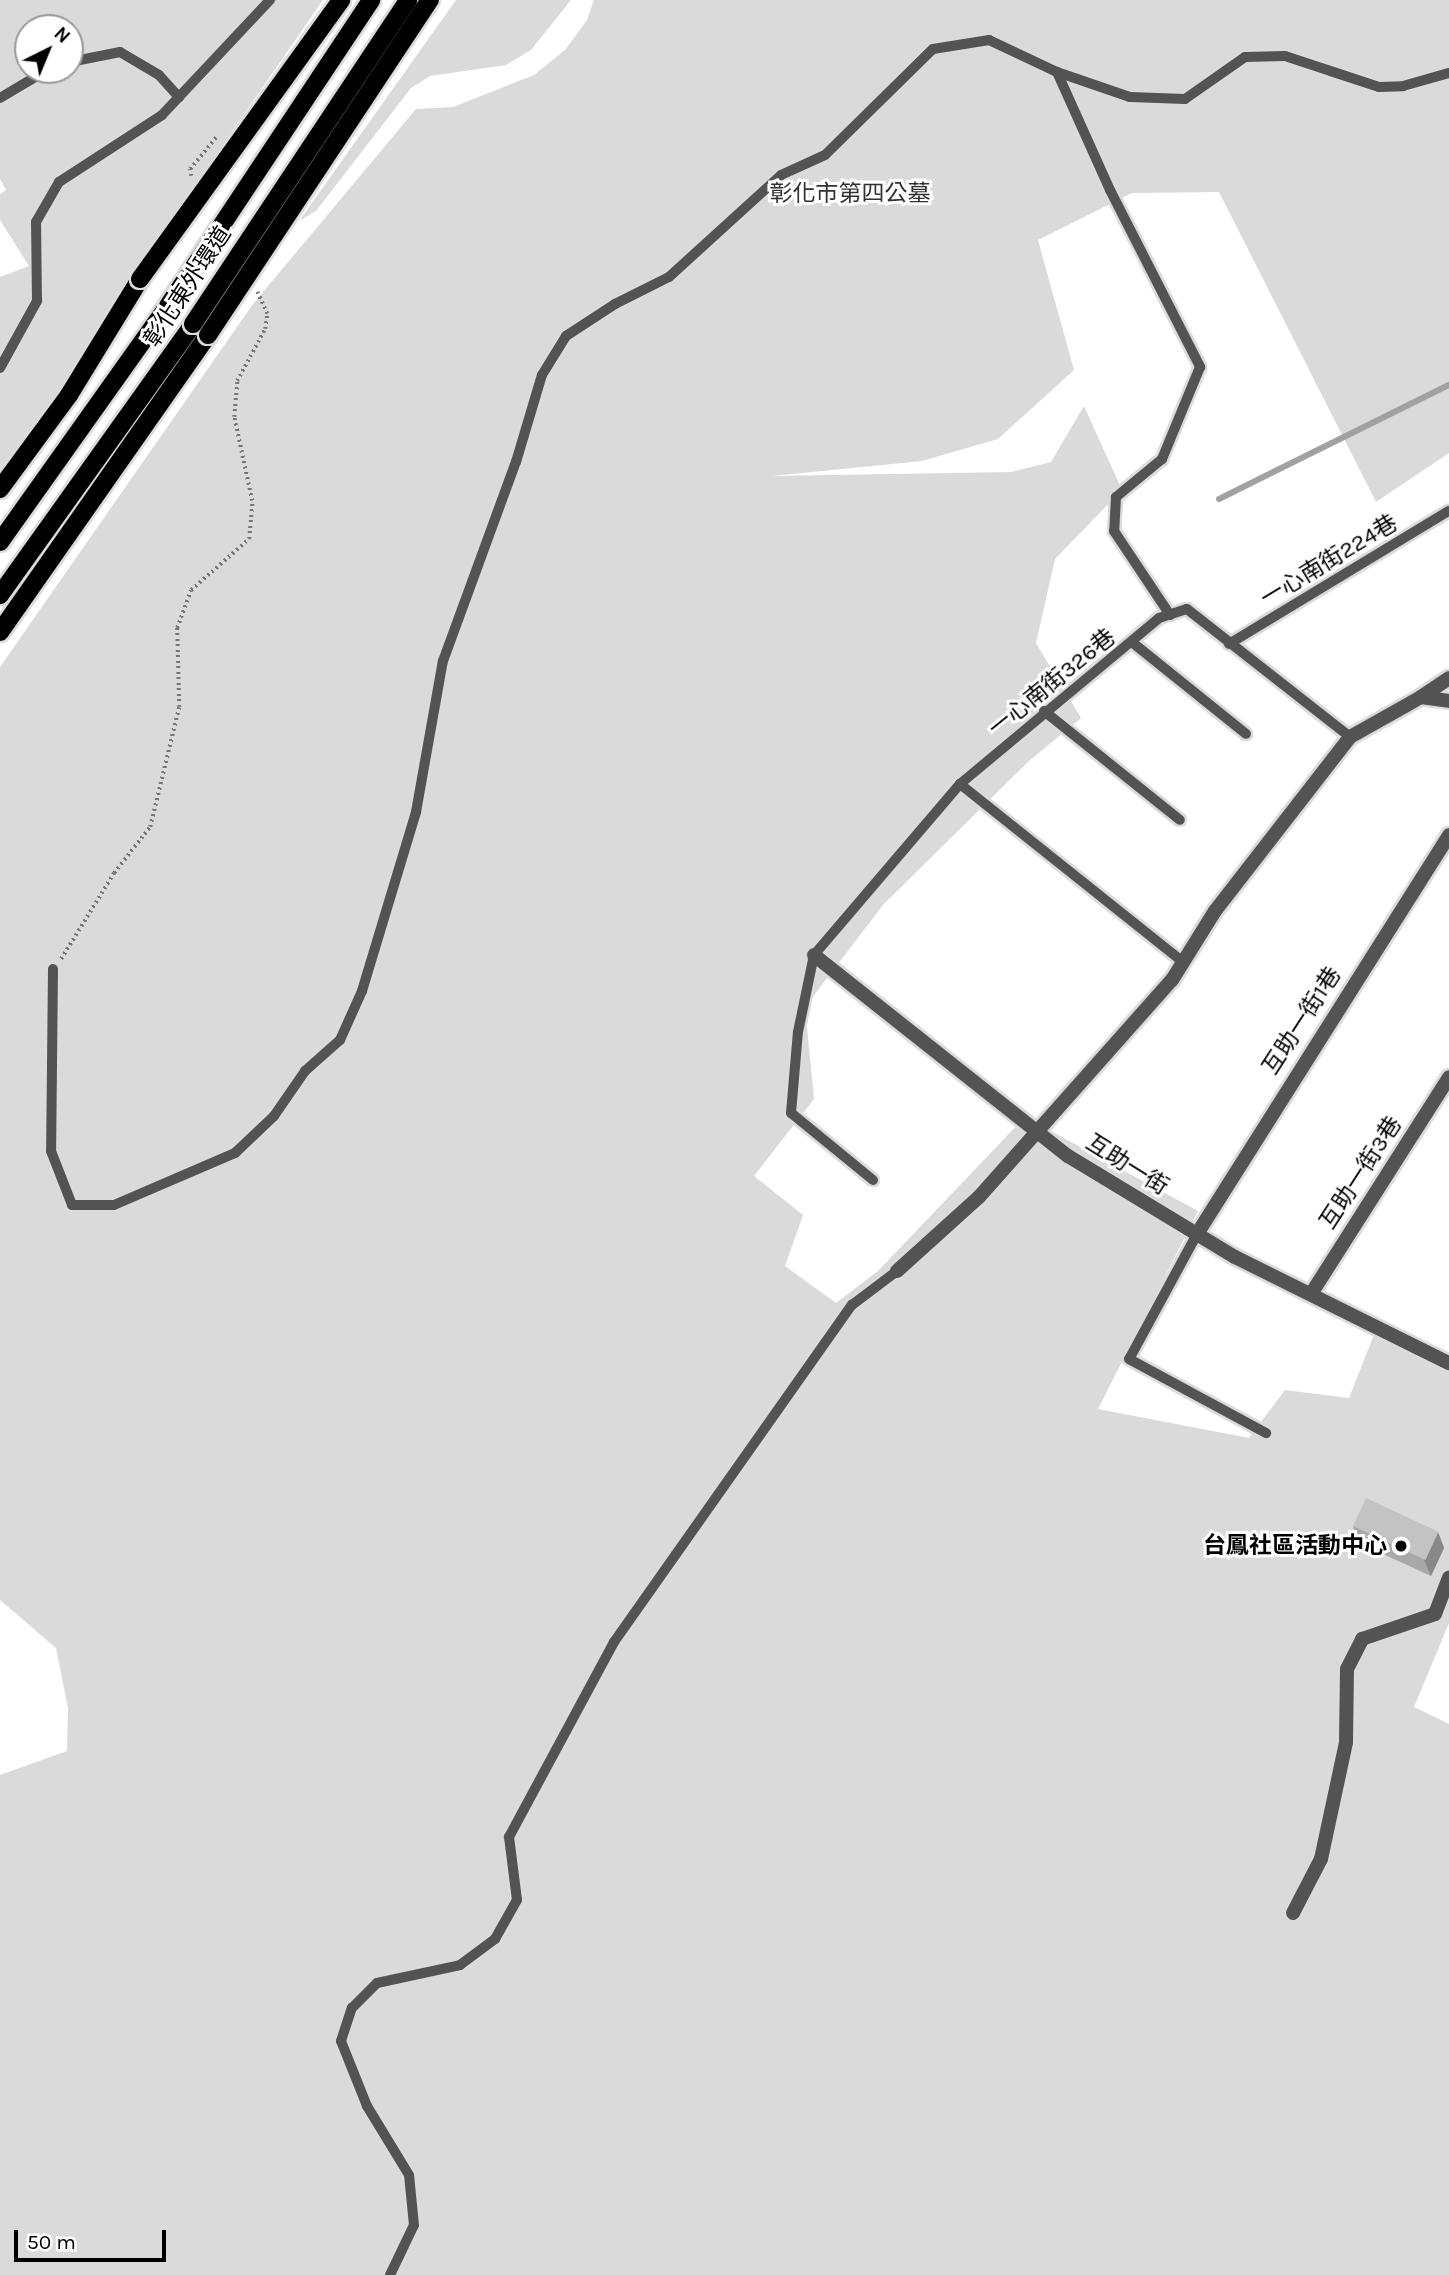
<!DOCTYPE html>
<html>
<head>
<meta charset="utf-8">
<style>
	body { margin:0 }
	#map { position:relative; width:1449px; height:2275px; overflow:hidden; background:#fff; font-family:Karla,"Noto Sans TC",sans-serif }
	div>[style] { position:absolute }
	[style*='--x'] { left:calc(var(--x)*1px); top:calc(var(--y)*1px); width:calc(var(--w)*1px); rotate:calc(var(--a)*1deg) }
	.green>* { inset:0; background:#dadada }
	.stream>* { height:6px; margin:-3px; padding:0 3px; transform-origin:3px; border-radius:3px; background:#a1a1a1 }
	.path>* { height:3.5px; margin-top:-1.75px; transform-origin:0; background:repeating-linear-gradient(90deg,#757575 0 2px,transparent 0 5.5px) }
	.roads { filter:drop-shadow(2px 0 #dbdbdb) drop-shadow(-2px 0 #dbdbdb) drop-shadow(0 2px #dbdbdb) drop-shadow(0 -2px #dbdbdb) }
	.service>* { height:10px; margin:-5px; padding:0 5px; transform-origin:5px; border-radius:5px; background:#535353 }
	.minor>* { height:14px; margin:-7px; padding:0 7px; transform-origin:7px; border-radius:7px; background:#535353 }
	.primary>* { height:18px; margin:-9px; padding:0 9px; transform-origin:9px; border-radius:9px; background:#000 }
	.bridges { filter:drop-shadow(2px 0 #dbdbdb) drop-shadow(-2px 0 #dbdbdb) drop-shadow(0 2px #dbdbdb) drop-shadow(0 -2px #dbdbdb) }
	.primary-bridge>* { height:18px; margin:-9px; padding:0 9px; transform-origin:9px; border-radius:9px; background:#000 }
	.wall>* { inset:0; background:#a8a8a8 }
	.shaded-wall>* { inset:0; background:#888 }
	.building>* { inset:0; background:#c3c3c3; transform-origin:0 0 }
	.dots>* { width:19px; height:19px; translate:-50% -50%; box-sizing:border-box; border:4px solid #fff; border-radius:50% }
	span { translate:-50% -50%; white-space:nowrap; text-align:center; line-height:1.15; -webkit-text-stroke:6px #fff; paint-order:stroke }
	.park-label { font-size:23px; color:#313131 }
	.street-label { font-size:23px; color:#000 }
	.poi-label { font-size:23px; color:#000; font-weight:700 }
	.right { translate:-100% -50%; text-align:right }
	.north { position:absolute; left:14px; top:14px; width:70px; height:70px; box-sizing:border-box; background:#fff; border:2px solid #999; border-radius:50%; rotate:43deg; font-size:19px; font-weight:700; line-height:28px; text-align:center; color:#000 }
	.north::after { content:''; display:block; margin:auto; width:24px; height:32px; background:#000; clip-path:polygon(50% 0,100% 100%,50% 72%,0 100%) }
	.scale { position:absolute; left:14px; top:2230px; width:152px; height:32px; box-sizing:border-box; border:4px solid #000; border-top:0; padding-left:9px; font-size:21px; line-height:24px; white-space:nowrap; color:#000; -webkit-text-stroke:5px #fff; paint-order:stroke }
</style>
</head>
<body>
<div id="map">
	<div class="green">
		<div style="clip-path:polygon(evenodd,0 0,323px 0,186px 198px,0 487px,0 277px,29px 266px,0 220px,0 194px,6px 190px,0 179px,0 0,28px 28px,70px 28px,70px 70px,28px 70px,28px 28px)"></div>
		<div style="clip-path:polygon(456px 0,571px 0,531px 50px,506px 65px,430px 76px,411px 88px,316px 211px,299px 221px)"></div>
		<div style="clip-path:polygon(594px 0,1449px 0,1449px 453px,1376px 502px,1219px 192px,1132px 193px,1038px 240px,1074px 370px,998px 439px,922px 461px,772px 476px,1011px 472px,1051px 462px,1084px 406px,1122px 490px,1055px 559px,1036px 643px,1081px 718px,1029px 761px,883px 905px,805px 1007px,814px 1099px,754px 1176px,803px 1215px,785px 1266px,836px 1303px,878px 1271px,1025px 1117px,1198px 1211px,1098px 1409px,1249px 1438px,1285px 1390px,1349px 1398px,1379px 1322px,1449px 1353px,1449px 1623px,1414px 1707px,1449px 1724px,1449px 2275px,0 2275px,0 1775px,67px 1751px,68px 1708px,56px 1648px,0 1600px,0 667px,253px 304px,416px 109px,453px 107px,534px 75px,565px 50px,587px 20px)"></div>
	</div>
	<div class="stream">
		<div style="--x:1219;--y:499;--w:257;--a:-26.4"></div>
	</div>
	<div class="path">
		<div style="--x:191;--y:176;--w:7;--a:-98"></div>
		<div style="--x:190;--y:169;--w:44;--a:-50.5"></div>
		<div style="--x:61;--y:959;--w:101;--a:-58.4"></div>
		<div style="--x:114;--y:873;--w:58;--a:-52"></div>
		<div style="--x:150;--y:827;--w:123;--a:-76.4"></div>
		<div style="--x:179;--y:707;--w:79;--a:-91.5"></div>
		<div style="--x:177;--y:628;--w:40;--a:-69.8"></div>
		<div style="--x:191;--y:590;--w:77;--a:-41.3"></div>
		<div style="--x:249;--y:539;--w:38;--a:-85"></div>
		<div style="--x:252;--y:501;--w:86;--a:-102.1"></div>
		<div style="--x:234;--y:417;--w:36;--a:-85"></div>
		<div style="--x:237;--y:381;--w:59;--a:-61.7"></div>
		<div style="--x:265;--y:329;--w:15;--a:-82"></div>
		<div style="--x:267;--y:314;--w:24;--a:-114"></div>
	</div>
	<div class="roads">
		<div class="service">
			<div style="--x:70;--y:62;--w:51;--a:-11.3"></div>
			<div style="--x:120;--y:52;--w:45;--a:30.5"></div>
			<div style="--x:159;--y:75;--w:30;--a:48"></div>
			<div style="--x:1057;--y:72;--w:129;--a:65.8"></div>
			<div style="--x:1110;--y:190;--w:199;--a:63"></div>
			<div style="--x:1200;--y:367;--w:100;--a:112.4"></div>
			<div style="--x:1162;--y:459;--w:60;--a:140.4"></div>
			<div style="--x:1116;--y:497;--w:34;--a:93"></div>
			<div style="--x:1114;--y:531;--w:101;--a:56.3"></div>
			<div style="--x:0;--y:98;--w:55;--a:-30.8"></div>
			<div style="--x:0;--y:368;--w:77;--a:-61.1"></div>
			<div style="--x:37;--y:301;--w:79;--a:-90.7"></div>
			<div style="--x:36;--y:222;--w:46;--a:-60.1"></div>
			<div style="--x:59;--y:182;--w:123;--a:-33"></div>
			<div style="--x:162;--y:115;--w:158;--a:-46.8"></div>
			<div style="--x:1133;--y:643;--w:145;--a:38.8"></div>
			<div style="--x:1229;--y:644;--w:257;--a:-31.2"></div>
			<div style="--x:1044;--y:711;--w:174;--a:38.7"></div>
			<div style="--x:960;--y:784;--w:285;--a:38.6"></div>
			<div style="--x:53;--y:969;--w:182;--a:90.6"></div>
			<div style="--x:51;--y:1151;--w:58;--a:68.7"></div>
			<div style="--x:72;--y:1205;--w:42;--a:0"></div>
			<div style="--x:114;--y:1205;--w:132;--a:-23.3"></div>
			<div style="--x:235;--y:1153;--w:54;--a:-43.5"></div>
			<div style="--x:274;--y:1116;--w:55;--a:-55.4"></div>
			<div style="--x:305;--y:1071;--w:47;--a:-41.5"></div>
			<div style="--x:340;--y:1040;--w:54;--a:-65.8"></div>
			<div style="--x:362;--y:991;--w:187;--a:-73.2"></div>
			<div style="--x:416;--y:812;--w:153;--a:-79.9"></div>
			<div style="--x:443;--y:661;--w:212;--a:-69.9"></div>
			<div style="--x:516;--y:462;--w:91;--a:-73.4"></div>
			<div style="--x:542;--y:375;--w:46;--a:-58.4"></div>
			<div style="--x:566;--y:336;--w:59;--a:-33.1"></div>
			<div style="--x:615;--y:304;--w:60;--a:-26.6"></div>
			<div style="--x:669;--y:277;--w:151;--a:-42.3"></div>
			<div style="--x:781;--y:175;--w:48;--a:-24.4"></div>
			<div style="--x:825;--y:155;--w:151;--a:-44.5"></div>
			<div style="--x:933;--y:49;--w:57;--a:-9.1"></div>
			<div style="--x:989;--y:40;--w:75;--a:25.2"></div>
			<div style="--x:1057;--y:72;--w:77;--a:18.9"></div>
			<div style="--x:1130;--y:97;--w:55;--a:2.1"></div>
			<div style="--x:1185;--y:99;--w:73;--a:-35"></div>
			<div style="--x:1245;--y:57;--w:40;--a:-1.4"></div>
			<div style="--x:1285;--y:56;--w:99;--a:18.3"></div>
			<div style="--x:1379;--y:87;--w:24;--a:-2"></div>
			<div style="--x:1403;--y:86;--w:48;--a:-15.8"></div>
			<div style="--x:873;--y:1180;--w:106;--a:-140.7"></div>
			<div style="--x:791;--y:1113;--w:81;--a:-85.1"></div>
			<div style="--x:798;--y:1032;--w:79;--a:-78.3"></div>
			<div style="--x:814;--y:955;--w:225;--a:-49.5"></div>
			<div style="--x:960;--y:784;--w:259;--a:-39.8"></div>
			<div style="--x:1159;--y:618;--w:29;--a:-18"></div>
			<div style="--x:1187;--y:609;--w:207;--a:38.1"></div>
			<div style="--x:1197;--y:1234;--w:142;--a:118.5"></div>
			<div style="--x:1129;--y:1359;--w:156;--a:28.4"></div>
			<div style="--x:390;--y:2275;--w:55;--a:-64.4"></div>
			<div style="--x:414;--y:2225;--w:50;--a:-95.7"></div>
			<div style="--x:409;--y:2175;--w:81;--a:-121.3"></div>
			<div style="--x:367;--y:2106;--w:70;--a:-111.8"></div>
			<div style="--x:341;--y:2041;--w:35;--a:-72"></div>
			<div style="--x:352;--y:2008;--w:35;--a:-45"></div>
			<div style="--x:377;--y:1983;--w:85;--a:-12.2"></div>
			<div style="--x:460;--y:1965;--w:44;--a:-36.6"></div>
			<div style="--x:495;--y:1939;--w:45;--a:-60.6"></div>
			<div style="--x:517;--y:1900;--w:64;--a:-97.2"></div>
			<div style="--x:509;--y:1837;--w:221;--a:-61.7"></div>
			<div style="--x:614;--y:1642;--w:413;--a:-54.8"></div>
			<div style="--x:852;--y:1305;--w:56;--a:-37.1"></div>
		</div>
		<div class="minor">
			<div style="--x:1421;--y:697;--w:34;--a:-34"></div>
			<div style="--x:814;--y:955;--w:324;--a:38.4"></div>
			<div style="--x:1068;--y:1156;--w:195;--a:31.2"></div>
			<div style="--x:1235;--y:1257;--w:239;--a:26.4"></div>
			<div style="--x:1197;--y:1234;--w:472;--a:-57.7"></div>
			<div style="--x:897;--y:1271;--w:110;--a:-42.1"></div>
			<div style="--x:979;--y:1197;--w:290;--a:-48.4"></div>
			<div style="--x:1172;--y:980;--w:81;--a:-58.1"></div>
			<div style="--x:1215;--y:911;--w:220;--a:-52.2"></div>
			<div style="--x:1350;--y:737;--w:81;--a:-29.4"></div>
			<div style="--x:1421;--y:697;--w:28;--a:8"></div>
			<div style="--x:1311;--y:1294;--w:257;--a:-57.5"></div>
			<div style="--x:1293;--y:1913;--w:61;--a:-62.6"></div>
			<div style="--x:1321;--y:1859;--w:120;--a:-77.9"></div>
			<div style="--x:1346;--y:1742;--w:73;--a:-89.2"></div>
			<div style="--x:1347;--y:1669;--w:34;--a:-63"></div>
			<div style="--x:1362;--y:1639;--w:77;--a:-18.9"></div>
			<div style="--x:1435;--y:1614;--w:39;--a:-69"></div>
		</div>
		<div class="primary">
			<div style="--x:0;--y:489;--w:117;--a:-53.7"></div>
			<div style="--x:69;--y:395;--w:136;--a:-58.5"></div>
			<div style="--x:0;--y:542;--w:290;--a:-54.6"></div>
			<div style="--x:0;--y:595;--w:333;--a:-54.5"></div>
			<div style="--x:0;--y:632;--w:363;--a:-55"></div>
		</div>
	</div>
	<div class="bridges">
		<div class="primary-bridge">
			<div style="--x:140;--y:279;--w:344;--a:-54.2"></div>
			<div style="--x:168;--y:306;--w:367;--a:-56.4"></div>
			<div style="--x:193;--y:324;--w:389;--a:-56.4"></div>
			<div style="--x:208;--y:335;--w:402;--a:-56.5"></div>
		</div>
	</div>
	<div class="wall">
		<div style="clip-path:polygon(1353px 1526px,1438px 1532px,1444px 1548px,1431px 1576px,1359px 1543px)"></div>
	</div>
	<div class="shaded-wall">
		<div style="clip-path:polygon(1438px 1532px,1444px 1548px,1431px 1576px,1424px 1560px)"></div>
	</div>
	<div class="building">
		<div style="left:1366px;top:1498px;width:80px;height:31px;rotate:25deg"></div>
	</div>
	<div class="dots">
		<div style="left:1401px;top:1546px;background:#000"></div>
	</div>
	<div class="park-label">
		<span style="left:850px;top:194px">彰化市第四公墓</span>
	</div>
	<div class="street-label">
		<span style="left:188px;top:287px;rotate:-57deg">彰化東外環道</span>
		<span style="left:1329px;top:561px;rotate:-31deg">一心南街224巷</span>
		<span style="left:1052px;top:683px;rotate:-39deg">一心南街326巷</span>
		<span style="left:1302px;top:1021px;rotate:-57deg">互助一街1巷</span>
		<span style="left:1127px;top:1165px;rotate:32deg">互助一街</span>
		<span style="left:1361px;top:1173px;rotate:-57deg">互助一街3巷</span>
	</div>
	<div class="poi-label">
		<span class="right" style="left:1387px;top:1546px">台鳳社區活動中心</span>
	</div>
	<div class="north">N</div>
	<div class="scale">50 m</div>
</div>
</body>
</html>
